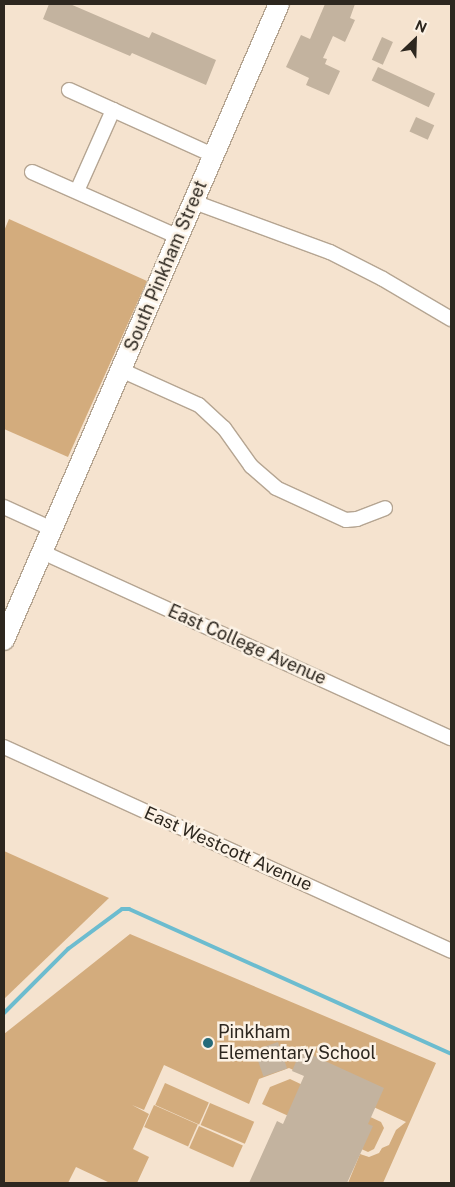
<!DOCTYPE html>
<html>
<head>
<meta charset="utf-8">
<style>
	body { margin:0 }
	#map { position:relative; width:455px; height:1187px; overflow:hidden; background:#f5e3cf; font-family:"Public Sans",sans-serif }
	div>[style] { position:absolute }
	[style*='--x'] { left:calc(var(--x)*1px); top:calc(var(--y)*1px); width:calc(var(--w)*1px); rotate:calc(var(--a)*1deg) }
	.green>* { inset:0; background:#d3ac7d; transform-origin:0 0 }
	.stream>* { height:4px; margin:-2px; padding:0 2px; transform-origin:2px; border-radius:2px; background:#6cbccf }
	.building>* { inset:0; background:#c3b39f; transform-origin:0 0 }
	.roads { filter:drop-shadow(1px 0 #b5a592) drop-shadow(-1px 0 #b5a592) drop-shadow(0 1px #b5a592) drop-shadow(0 -1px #b5a592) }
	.street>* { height:14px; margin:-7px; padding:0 7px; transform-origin:7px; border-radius:7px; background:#fff }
	.secondary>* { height:20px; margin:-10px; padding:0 10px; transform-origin:10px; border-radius:10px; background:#fff }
	.dots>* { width:14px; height:14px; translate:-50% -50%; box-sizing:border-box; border:2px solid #fcf2e5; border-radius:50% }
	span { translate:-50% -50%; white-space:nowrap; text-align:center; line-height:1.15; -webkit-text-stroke:5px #fcf2e5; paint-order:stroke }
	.street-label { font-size:18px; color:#2d271f }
	.poi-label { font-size:18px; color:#2d271f }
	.left { translate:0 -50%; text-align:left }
	.frame { position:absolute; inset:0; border:5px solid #2d271f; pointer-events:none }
	.north { position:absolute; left:390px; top:15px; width:50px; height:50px; -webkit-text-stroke:4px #fcf2e5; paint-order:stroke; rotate:24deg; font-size:14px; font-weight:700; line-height:20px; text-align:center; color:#2d271f }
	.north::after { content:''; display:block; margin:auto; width:18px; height:22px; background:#2d271f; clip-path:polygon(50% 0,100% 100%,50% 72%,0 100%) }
</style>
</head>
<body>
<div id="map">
	<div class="green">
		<div style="clip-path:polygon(9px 219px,147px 281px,68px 457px,4px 429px,4px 231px)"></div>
		<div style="clip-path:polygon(4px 851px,109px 898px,4px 999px)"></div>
		<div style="clip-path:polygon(130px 934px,436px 1063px,383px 1183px,348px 1183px,360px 1154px,369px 1157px,379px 1153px,382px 1148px,389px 1145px,396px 1130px,406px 1122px,289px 1068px,259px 1079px,249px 1104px,164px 1065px,144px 1110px,132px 1105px,149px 1114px,133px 1149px,149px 1157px,137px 1183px,110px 1183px,76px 1167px,68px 1183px,4px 1183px,4px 1034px)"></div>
		<div style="clip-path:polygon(290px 1079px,381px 1122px,384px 1128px,374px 1149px,368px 1152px,262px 1104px,270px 1087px)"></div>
		<div style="left:165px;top:1083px;width:48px;height:24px;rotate:24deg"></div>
		<div style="left:210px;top:1103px;width:48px;height:24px;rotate:23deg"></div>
		<div style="left:154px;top:1105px;width:48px;height:24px;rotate:24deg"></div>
		<div style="left:199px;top:1126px;width:48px;height:24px;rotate:24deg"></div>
	</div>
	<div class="stream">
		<div style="--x:4;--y:1013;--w:91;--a:-45"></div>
		<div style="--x:68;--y:949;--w:67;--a:-36.5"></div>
		<div style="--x:122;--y:909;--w:7;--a:0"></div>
		<div style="--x:129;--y:909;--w:353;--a:24.2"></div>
	</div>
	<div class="building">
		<div style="clip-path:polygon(49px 4px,70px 4px,149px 38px,152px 32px,216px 60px,206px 85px,132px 53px,130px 56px,43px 19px)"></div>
		<div style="clip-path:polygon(325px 4px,355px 4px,350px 18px,355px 20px,345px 42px,333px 36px,323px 58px,327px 59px,325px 64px,340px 71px,329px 95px,306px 85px,309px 78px,286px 67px,301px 35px,310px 39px)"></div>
		<div style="left:382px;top:37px;width:12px;height:25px;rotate:24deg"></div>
		<div style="left:378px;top:67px;width:63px;height:15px;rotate:25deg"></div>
		<div style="left:416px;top:117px;width:20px;height:16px;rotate:24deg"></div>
		<div style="left:278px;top:1042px;width:28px;height:25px;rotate:71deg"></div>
		<div style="clip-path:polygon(301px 1050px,384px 1088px,368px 1124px,373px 1126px,347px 1183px,249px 1183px,277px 1121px,283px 1124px,304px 1076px,292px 1071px)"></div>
	</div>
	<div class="roads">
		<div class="street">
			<div style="--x:69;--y:90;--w:158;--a:24.3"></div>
			<div style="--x:32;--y:172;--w:161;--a:23.9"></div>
			<div style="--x:77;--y:191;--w:89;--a:-66"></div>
			<div style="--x:194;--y:202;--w:145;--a:20.2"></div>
			<div style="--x:330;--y:252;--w:59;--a:27"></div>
			<div style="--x:383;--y:279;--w:79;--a:30.5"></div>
			<div style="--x:121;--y:370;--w:85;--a:24.2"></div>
			<div style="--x:199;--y:405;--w:34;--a:43"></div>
			<div style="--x:224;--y:428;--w:47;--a:54.6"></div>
			<div style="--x:251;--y:466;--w:33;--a:41"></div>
			<div style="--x:276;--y:488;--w:77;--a:24.6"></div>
			<div style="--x:346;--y:520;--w:11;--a:-5"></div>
			<div style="--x:357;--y:519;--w:30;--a:-21"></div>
			<div style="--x:4;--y:507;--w:53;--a:24.6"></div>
			<div style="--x:42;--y:552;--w:449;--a:24.5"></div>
			<div style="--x:4;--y:747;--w:491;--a:24.5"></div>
		</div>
		<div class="secondary">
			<div style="--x:4;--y:640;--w:693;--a:-66.62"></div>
		</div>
	</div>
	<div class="dots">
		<div style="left:208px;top:1043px;background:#256b7a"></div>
	</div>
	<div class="street-label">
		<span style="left:166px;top:266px;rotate:-67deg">South Pinkham Street</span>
		<span style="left:247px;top:645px;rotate:24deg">East College Avenue</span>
		<span style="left:228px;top:849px;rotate:24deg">East Westcott Avenue</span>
	</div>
	<div class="poi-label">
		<span class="left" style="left:218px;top:1043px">Pinkham<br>Elementary School</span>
	</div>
	<div class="frame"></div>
	<div class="north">N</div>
</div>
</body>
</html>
